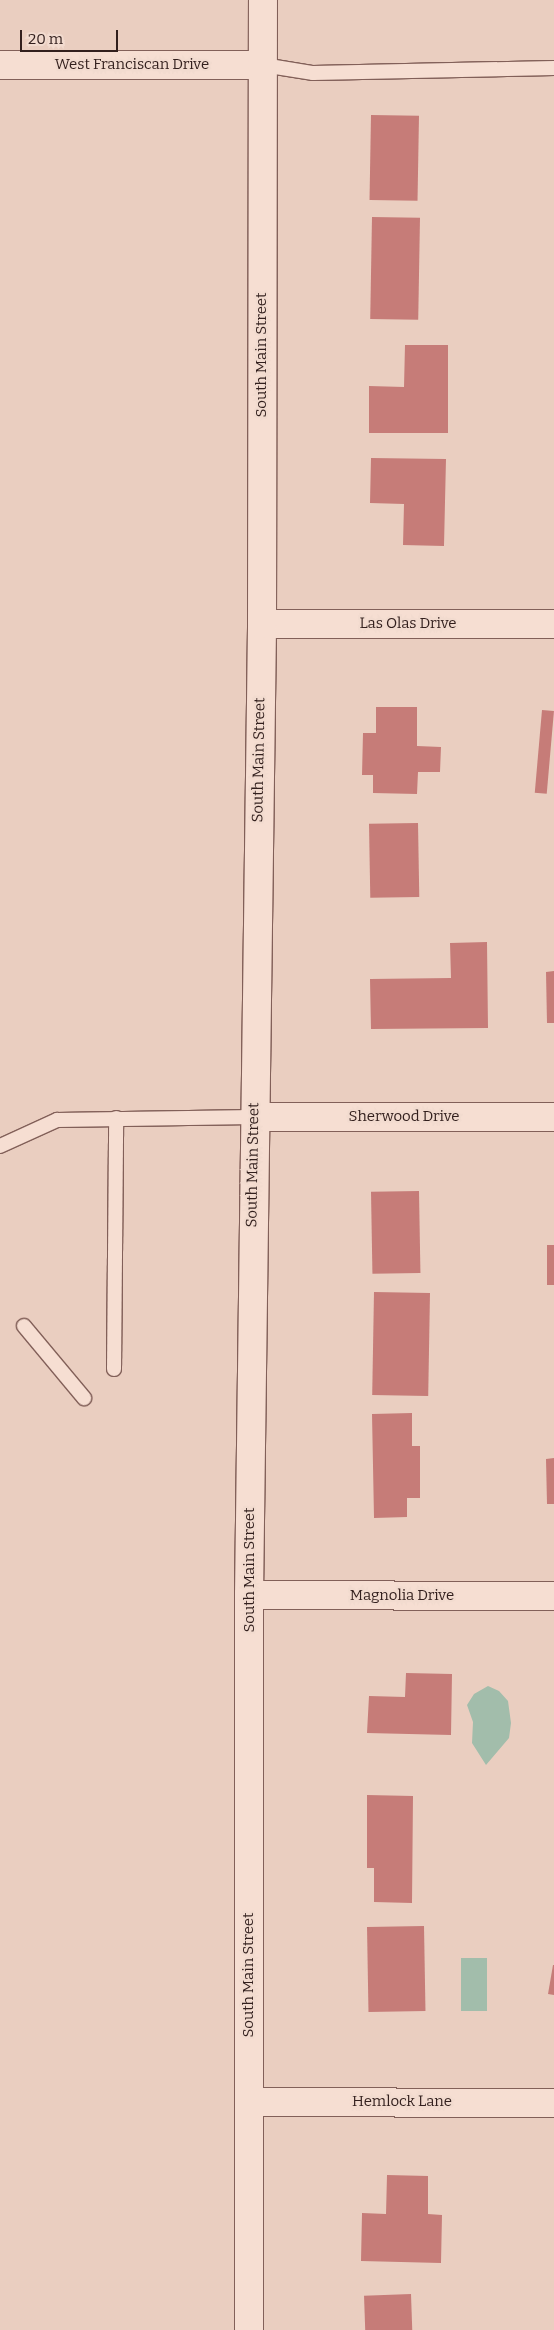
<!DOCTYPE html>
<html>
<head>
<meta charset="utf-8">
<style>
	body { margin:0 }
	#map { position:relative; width:554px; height:2330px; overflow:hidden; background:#eacec0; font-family:Bitter,serif }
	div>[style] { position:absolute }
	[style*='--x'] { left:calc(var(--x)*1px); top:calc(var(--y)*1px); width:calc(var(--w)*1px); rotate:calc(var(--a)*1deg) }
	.water>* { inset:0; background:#a2bdab; transform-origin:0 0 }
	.building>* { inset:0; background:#c67c78; transform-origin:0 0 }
	.roads { filter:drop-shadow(1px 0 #826059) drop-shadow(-1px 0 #826059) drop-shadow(0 1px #826059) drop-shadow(0 -1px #826059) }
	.service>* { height:14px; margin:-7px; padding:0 7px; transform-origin:7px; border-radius:7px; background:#f6ded2 }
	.minor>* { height:28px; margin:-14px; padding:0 14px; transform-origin:14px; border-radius:14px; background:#f6ded2 }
	.tertiary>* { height:28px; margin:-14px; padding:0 14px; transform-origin:14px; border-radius:14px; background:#f6ded2 }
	span { translate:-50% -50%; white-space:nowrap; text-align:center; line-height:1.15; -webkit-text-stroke:4.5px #f2dbcf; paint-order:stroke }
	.street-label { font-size:15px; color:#321f1d }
	.scale { position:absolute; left:20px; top:30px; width:98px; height:22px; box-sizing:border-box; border:2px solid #321f1d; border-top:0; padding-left:6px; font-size:15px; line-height:18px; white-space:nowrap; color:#321f1d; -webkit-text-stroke:4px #f2dbcf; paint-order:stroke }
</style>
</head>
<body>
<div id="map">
	<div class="water">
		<div style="clip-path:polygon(488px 1686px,499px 1691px,508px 1701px,511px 1723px,509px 1738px,486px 1765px,472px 1743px,473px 1722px,467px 1705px,474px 1694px)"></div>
		<div style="left:461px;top:1958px;width:26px;height:53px"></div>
	</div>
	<div class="building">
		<div style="left:371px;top:115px;width:48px;height:85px;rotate:1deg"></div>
		<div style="left:372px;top:217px;width:48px;height:102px;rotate:1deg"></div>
		<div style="clip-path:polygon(405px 345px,448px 345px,448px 433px,369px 433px,369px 386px,404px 387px)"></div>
		<div style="clip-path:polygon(371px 458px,446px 459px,444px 546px,403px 545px,404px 504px,370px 503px)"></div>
		<div style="clip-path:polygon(376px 707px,417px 707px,417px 746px,441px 747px,440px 772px,418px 772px,417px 794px,373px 793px,373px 775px,362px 775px,363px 733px,376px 733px)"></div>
		<div style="left:542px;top:710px;width:12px;height:83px;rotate:5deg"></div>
		<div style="left:418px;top:823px;width:74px;height:49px;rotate:89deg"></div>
		<div style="clip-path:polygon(487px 942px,488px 1028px,371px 1029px,370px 979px,451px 978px,450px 943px)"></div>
		<div style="clip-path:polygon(554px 971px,554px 1023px,547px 1023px,546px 972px)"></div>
		<div style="left:419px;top:1191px;width:82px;height:48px;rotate:89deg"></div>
		<div style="left:547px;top:1245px;width:7px;height:40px"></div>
		<div style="left:374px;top:1292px;width:56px;height:103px;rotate:1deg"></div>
		<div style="clip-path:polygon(412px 1413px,412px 1446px,420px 1446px,420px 1498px,407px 1498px,407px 1517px,374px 1518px,372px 1414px)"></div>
		<div style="clip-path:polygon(554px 1458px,554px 1504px,547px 1504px,546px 1459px)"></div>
		<div style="clip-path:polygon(406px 1673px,452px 1674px,451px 1735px,367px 1733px,369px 1696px,405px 1697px)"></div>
		<div style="clip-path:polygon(367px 1795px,413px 1796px,412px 1903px,374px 1902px,374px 1868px,367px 1868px)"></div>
		<div style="left:424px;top:1926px;width:85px;height:57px;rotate:89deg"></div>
		<div style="clip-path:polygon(553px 1965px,554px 1965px,554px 1995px,548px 1994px)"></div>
		<div style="clip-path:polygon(387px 2175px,428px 2176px,428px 2214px,442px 2215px,441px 2263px,361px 2261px,362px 2213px,386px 2214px)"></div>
		<div style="left:411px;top:2294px;width:36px;height:47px;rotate:88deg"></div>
	</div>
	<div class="roads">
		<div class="service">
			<div style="--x:263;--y:65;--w:51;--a:9.1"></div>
			<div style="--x:313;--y:73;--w:241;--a:-1.2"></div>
			<div style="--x:0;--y:1146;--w:63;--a:-24.5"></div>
			<div style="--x:57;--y:1120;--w:197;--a:-0.9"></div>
			<div style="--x:24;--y:1326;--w:94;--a:50.2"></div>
			<div style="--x:114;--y:1369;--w:251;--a:-89.5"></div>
		</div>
		<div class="minor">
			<div style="--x:0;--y:65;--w:263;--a:0"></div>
			<div style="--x:262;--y:624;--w:292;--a:0"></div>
			<div style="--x:254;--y:1117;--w:300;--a:0"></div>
			<div style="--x:249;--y:1595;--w:305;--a:0.2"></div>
			<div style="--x:249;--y:2102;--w:305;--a:0.2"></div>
		</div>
		<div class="tertiary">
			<div style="--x:249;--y:2330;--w:735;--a:-90"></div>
			<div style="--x:249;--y:1595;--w:971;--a:-89.23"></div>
			<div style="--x:262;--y:624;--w:624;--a:-89.91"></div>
		</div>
	</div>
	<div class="street-label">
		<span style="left:132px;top:65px">West Franciscan Drive</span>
		<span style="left:262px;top:355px;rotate:-90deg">South Main Street</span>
		<span style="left:408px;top:624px">Las Olas Drive</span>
		<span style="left:259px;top:760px;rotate:-89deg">South Main Street</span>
		<span style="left:404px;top:1117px">Sherwood Drive</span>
		<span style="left:253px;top:1165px;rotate:-89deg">South Main Street</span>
		<span style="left:250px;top:1570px;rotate:-90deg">South Main Street</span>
		<span style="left:402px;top:1596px">Magnolia Drive</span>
		<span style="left:249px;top:1975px;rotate:-90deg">South Main Street</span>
		<span style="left:402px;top:2102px">Hemlock Lane</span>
	</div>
	<div class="scale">20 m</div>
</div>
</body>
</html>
